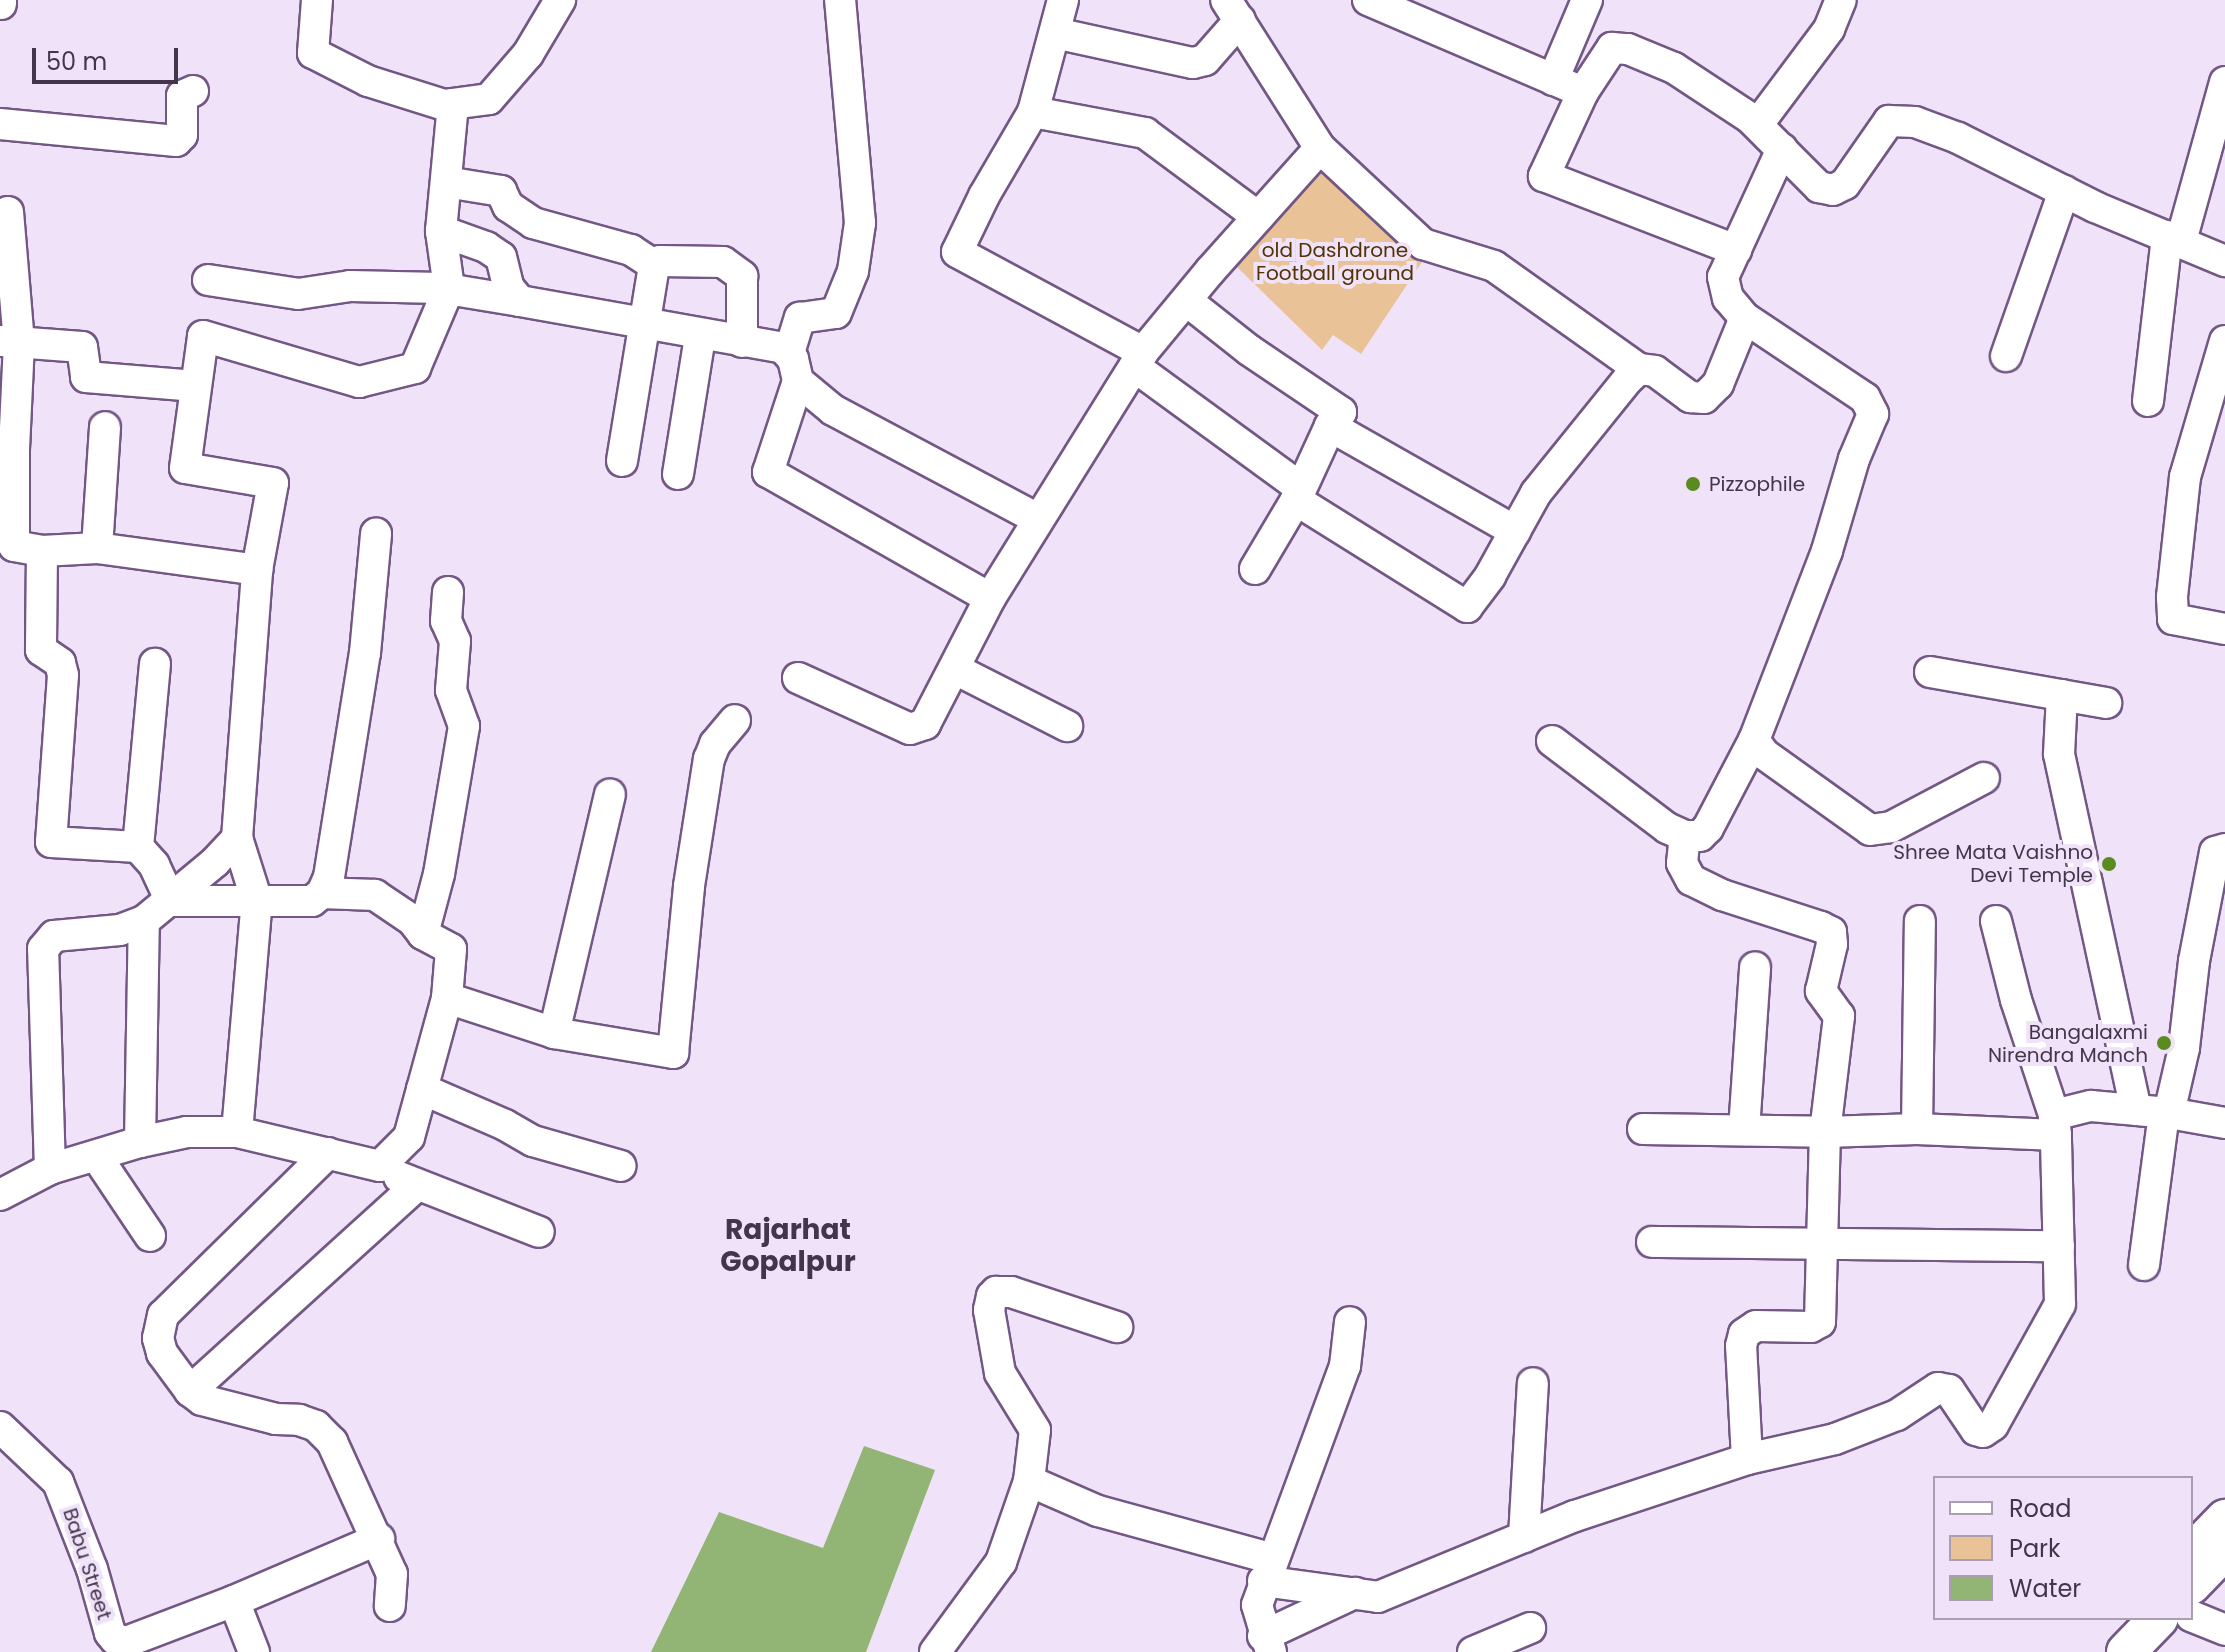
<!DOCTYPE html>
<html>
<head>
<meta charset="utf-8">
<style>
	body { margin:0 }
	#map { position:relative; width:2225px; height:1652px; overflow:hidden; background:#f0e3f9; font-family:Poppins,sans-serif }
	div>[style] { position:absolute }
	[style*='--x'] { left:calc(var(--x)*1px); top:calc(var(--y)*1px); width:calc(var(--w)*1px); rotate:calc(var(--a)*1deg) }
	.green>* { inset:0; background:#e9c397 }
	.water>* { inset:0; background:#92b575 }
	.roads { filter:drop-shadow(2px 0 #735784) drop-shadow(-2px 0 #735784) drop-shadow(0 2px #735784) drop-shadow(0 -2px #735784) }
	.minor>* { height:30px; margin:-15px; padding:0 15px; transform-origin:15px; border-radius:15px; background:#fff }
	.major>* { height:38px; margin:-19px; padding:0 19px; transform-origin:19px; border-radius:19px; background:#fff }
	.dots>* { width:22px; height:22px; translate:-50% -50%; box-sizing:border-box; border:4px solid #f0e3f9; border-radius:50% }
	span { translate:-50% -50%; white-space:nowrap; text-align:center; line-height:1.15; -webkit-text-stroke:8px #f0e3f9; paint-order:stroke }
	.park-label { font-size:20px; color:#513200 }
	.poi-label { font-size:20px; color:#43364b }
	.left { translate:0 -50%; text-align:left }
	.right { translate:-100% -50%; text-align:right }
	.street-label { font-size:20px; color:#43364b }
	.district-label { font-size:28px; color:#43364b; font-weight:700 }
	.legend { position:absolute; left:1933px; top:1476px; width:260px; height:144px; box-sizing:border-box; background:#f0e3f9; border:2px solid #ab9eb3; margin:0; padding:10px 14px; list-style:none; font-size:24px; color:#43364b }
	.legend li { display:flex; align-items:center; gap:16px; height:40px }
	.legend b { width:40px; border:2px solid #ab9eb3 }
	.scale { position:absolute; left:32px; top:48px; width:146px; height:36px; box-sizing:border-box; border:4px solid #43364b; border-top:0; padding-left:10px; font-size:24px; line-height:28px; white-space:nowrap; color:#43364b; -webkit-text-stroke:6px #f0e3f9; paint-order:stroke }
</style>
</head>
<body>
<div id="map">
	<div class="green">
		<div style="clip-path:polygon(1329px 161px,1430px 250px,1361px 354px,1333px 335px,1322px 350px,1235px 265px)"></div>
	</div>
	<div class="water">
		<div style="clip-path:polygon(864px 1446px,935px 1470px,866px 1652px,651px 1652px,719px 1512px,823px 1548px)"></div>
	</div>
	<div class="roads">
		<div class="minor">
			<div style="--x:317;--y:0;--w:53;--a:94.3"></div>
			<div style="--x:313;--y:53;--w:62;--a:27"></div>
			<div style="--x:368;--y:81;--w:80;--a:17.5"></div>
			<div style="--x:444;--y:105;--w:45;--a:-7.6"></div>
			<div style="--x:489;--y:99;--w:60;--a:-49.1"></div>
			<div style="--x:528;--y:54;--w:63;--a:-59.3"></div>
			<div style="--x:1063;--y:0;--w:116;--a:105"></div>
			<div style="--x:1033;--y:112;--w:97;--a:120.3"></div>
			<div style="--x:984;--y:196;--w:62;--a:115.7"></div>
			<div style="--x:957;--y:252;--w:211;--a:28.3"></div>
			<div style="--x:1368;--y:0;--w:234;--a:23.2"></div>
			<div style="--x:1583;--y:92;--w:53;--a:-56.6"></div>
			<div style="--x:1612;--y:48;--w:16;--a:4"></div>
			<div style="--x:1628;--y:49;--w:50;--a:22.4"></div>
			<div style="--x:1674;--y:68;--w:91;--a:33.3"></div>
			<div style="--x:1750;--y:118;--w:98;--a:45"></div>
			<div style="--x:1819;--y:187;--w:14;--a:12"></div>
			<div style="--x:1833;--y:190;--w:13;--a:-27"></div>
			<div style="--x:1845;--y:184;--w:77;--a:-55.1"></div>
			<div style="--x:1889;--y:121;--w:26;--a:2"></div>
			<div style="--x:1915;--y:122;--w:46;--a:20.4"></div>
			<div style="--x:1958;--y:138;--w:153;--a:26.7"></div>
			<div style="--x:2095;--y:207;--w:141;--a:22.6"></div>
			<div style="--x:1;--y:4;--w:4;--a:-90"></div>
			<div style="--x:1055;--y:33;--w:141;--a:12.3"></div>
			<div style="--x:1193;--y:63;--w:12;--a:-14"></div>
			<div style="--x:1205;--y:60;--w:53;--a:-48.8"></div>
			<div style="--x:1553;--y:80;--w:87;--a:-67"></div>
			<div style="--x:1583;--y:92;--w:93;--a:114.9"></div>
			<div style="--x:1544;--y:176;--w:206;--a:21.1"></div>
			<div style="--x:453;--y:104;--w:128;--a:95.4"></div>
			<div style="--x:441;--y:231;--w:48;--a:19.6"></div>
			<div style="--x:486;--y:247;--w:18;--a:34"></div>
			<div style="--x:501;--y:257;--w:32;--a:76"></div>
			<div style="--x:509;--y:288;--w:17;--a:50"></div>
			<div style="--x:520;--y:301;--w:267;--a:10.1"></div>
			<div style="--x:783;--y:348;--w:15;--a:48"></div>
			<div style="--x:793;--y:359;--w:23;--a:77"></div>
			<div style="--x:798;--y:381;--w:45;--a:39.6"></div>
			<div style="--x:833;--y:410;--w:232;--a:28"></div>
			<div style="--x:1033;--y:112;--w:114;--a:10.6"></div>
			<div style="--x:1145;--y:133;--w:141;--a:36.6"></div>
			<div style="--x:0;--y:124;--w:177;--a:5.5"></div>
			<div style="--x:176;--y:141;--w:8;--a:-45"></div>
			<div style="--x:182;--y:135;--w:39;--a:-90"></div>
			<div style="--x:182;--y:96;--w:12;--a:-24"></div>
			<div style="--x:1758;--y:124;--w:119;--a:-53.2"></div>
			<div style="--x:1829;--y:29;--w:31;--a:-68"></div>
			<div style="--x:1320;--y:148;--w:141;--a:43"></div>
			<div style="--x:1423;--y:244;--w:74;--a:17.2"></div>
			<div style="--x:1494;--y:266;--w:178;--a:35.4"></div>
			<div style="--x:1782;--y:149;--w:141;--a:114.7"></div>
			<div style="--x:1723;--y:277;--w:22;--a:77"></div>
			<div style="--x:1728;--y:298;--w:26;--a:50"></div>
			<div style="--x:1745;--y:318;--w:144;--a:33.7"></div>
			<div style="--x:1865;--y:398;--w:18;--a:63"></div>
			<div style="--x:1873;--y:414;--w:49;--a:112.9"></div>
			<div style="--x:1854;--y:459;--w:96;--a:106.4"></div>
			<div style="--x:1827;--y:551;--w:203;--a:111.1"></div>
			<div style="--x:1754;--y:740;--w:17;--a:54"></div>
			<div style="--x:1764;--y:754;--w:130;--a:35.6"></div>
			<div style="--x:1870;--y:830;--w:21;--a:-8"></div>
			<div style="--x:1891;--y:827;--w:105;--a:-27.8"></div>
			<div style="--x:446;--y:182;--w:56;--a:9.3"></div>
			<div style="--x:501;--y:191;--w:17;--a:65"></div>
			<div style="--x:508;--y:206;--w:30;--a:34"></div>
			<div style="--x:533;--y:223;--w:102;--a:15.4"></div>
			<div style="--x:631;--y:250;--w:27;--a:33"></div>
			<div style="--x:8;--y:212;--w:131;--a:85.2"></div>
			<div style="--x:19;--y:343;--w:108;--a:92.7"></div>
			<div style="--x:14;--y:451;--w:95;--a:90"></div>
			<div style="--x:14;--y:546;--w:28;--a:10"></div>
			<div style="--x:42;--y:551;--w:55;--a:-3.1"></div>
			<div style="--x:97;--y:548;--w:162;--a:7.8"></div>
			<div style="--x:2181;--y:241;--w:165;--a:-74.5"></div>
			<div style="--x:208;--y:280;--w:91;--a:8.8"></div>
			<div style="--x:298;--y:294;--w:53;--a:-8.7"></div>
			<div style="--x:350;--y:286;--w:91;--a:1.3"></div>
			<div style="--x:441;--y:288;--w:80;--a:9.3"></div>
			<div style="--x:1187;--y:301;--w:79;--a:38.3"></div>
			<div style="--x:1249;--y:350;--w:111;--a:34"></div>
			<div style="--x:1341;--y:412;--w:18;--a:128"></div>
			<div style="--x:1330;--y:426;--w:213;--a:29.6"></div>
			<div style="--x:2;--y:341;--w:80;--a:4.3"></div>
			<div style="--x:82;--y:347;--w:30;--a:82"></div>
			<div style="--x:86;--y:377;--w:110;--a:4.7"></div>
			<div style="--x:2225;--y:341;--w:142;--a:106.4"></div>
			<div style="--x:2185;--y:477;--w:121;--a:96.2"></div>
			<div style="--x:2172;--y:597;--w:22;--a:87"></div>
			<div style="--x:2173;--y:619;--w:53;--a:10.9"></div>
			<div style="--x:789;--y:353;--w:37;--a:-73"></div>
			<div style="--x:800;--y:318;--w:36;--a:-8"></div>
			<div style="--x:836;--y:313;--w:45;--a:-68"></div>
			<div style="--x:853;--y:271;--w:49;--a:-81.7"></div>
			<div style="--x:860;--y:223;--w:224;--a:-95.1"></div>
			<div style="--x:2006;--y:356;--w:175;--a:-70.6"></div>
			<div style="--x:1135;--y:367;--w:205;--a:36.1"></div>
			<div style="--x:798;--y:381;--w:96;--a:108.2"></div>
			<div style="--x:768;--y:472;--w:255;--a:29.6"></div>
			<div style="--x:2148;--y:401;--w:166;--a:-83.4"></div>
			<div style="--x:622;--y:461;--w:199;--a:-80.7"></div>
			<div style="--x:654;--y:265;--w:7;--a:-34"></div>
			<div style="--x:660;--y:261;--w:63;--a:0.9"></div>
			<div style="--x:723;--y:262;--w:24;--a:36"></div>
			<div style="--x:742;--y:276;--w:66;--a:90"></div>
			<div style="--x:678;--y:474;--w:140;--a:-80.9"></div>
			<div style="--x:1296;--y:500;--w:202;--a:32"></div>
			<div style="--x:1467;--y:607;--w:39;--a:-53"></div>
			<div style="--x:1490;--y:576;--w:95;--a:-61"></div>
			<div style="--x:1536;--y:493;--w:146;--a:-51.1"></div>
			<div style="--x:1628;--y:379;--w:15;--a:-42"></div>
			<div style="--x:1639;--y:369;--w:16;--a:7"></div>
			<div style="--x:1655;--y:371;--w:44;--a:36.6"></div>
			<div style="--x:1690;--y:397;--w:14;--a:4"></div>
			<div style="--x:1704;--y:398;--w:20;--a:-45"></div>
			<div style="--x:1718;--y:384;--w:71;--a:-67.8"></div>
			<div style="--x:97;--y:548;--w:121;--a:-86.2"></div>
			<div style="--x:42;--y:551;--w:99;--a:90.6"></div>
			<div style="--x:41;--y:650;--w:23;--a:34"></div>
			<div style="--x:60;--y:663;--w:12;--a:76"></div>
			<div style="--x:63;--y:675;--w:167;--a:94.1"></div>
			<div style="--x:51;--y:842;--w:87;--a:3.3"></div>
			<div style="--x:138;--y:847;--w:24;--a:48"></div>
			<div style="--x:154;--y:865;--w:40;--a:65"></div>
			<div style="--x:171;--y:901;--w:86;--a:0"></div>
			<div style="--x:257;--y:901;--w:66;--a:-107.6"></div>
			<div style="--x:1255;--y:569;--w:80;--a:-59.3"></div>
			<div style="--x:1296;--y:500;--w:81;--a:-65.3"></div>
			<div style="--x:955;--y:669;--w:126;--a:27"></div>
			<div style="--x:1930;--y:672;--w:179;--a:10"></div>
			<div style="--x:798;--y:678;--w:123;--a:24.5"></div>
			<div style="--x:910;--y:729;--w:16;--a:-18"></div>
			<div style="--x:925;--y:724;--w:142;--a:-62.7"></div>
			<div style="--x:990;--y:598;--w:290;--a:-58.1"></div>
			<div style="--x:1143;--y:352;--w:105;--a:-50.4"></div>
			<div style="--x:1210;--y:271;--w:165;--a:-48.2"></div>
			<div style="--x:1320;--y:148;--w:175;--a:-122.4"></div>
			<div style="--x:2062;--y:695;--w:59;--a:92.9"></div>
			<div style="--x:2059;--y:754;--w:364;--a:77.8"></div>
			<div style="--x:1552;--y:741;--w:144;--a:37.1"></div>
			<div style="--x:1667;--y:828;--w:20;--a:24"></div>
			<div style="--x:1685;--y:836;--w:15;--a:0"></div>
			<div style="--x:1700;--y:836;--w:11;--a:-45"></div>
			<div style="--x:1708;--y:828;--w:99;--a:-62.4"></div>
			<div style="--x:138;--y:847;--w:184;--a:-84.7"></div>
			<div style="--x:2225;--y:849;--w:10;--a:163"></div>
			<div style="--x:2215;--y:852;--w:111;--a:100.9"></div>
			<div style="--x:2194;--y:961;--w:88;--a:96.6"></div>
			<div style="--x:2184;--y:1048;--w:67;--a:103"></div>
			<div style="--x:2169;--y:1113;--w:57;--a:10.1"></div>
			<div style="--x:1996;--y:921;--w:81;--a:75.8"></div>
			<div style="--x:2016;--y:1000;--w:121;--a:71.7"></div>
			<div style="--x:423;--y:934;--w:62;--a:-75.1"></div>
			<div style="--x:439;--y:874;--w:150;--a:-80.4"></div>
			<div style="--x:464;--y:726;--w:38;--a:-110"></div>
			<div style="--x:451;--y:690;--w:49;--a:-85.3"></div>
			<div style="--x:455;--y:641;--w:22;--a:-114"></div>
			<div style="--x:446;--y:621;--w:29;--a:-86"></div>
			<div style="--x:447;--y:998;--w:113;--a:18.1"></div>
			<div style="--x:554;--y:1033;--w:121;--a:9.5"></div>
			<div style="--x:673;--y:1053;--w:168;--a:-84.5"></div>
			<div style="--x:689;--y:886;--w:129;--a:-81.1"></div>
			<div style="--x:709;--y:759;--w:16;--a:-68"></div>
			<div style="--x:715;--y:744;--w:31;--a:-50"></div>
			<div style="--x:554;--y:1033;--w:245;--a:-76.8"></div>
			<div style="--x:422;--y:1089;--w:90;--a:23.4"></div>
			<div style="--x:505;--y:1125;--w:32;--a:30"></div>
			<div style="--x:533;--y:1141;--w:91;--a:15.9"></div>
			<div style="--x:1643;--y:1129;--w:182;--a:0.9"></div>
			<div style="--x:1825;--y:1132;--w:92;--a:-1.9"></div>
			<div style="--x:1917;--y:1129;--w:139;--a:2.5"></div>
			<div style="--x:2056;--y:1135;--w:20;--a:-96"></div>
			<div style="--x:2054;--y:1115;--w:38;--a:-14"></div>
			<div style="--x:2091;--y:1106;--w:78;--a:5.1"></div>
			<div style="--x:1917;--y:1129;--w:208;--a:-89.2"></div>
			<div style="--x:1744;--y:1130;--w:163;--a:-86.1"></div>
			<div style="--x:237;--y:1132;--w:232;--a:-85.1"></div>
			<div style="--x:257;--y:901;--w:55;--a:0"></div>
			<div style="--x:312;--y:901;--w:13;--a:-39"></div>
			<div style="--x:322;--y:893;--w:17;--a:-66"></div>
			<div style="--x:329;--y:877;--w:227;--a:-80.9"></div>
			<div style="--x:365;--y:653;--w:120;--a:-84.7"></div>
			<div style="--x:140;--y:1142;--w:221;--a:-89"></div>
			<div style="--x:328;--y:1153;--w:231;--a:135.5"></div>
			<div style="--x:163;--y:1315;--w:24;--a:102"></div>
			<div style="--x:158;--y:1338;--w:16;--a:75"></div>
			<div style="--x:162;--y:1353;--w:47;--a:53.6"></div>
			<div style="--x:190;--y:1391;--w:15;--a:37"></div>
			<div style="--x:202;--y:1400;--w:76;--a:14.4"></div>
			<div style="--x:276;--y:1419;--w:23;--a:2"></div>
			<div style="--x:299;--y:1420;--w:18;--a:19"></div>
			<div style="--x:316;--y:1426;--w:23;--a:45"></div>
			<div style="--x:332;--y:1442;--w:145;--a:65.6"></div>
			<div style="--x:392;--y:1574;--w:32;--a:94"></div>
			<div style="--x:97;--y:1157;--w:95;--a:56.1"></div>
			<div style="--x:50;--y:1169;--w:220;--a:-91.8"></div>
			<div style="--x:43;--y:949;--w:17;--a:-50"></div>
			<div style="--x:54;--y:936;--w:66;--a:-5.2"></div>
			<div style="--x:120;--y:930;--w:26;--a:-21"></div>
			<div style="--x:144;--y:921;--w:92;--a:-39.7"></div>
			<div style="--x:215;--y:862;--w:33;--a:-47"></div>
			<div style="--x:237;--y:838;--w:269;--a:-85.7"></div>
			<div style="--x:257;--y:570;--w:88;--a:-79.6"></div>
			<div style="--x:273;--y:483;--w:89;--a:-170.3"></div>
			<div style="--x:185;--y:468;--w:133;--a:-82.2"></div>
			<div style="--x:203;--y:336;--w:163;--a:16.4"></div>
			<div style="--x:359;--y:382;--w:58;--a:-14"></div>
			<div style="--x:415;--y:368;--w:87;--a:-67"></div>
			<div style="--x:449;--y:288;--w:58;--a:-98"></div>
			<div style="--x:399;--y:1177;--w:150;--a:21.4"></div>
			<div style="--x:0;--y:1195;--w:56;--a:-27.5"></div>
			<div style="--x:50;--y:1169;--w:94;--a:-16.7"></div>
			<div style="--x:140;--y:1142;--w:48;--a:-12"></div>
			<div style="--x:187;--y:1132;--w:50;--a:0"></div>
			<div style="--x:237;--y:1132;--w:147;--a:13.4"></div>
			<div style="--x:380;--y:1166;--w:41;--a:-45"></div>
			<div style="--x:409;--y:1137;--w:144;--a:-74.7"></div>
			<div style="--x:447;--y:998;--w:49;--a:-85.3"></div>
			<div style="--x:451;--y:949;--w:32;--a:-152"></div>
			<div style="--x:423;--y:934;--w:18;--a:-128"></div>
			<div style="--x:412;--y:920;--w:45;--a:-146"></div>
			<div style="--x:375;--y:895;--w:53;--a:-177.8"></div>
			<div style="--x:1652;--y:1242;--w:407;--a:0.6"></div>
			<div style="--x:2144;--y:1265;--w:153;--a:-82.5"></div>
			<div style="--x:190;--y:1391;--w:305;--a:-42.2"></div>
			<div style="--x:0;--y:1427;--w:80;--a:43.5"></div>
			<div style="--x:58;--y:1482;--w:93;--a:68.7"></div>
			<div style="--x:92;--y:1569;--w:66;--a:74.3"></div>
			<div style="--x:110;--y:1633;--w:8;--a:50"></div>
			<div style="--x:115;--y:1639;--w:11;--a:15"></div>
			<div style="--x:126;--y:1642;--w:116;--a:-20.8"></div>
			<div style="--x:234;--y:1601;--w:55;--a:68.6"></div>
			<div style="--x:1747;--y:1459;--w:90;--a:-12.8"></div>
			<div style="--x:1835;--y:1439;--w:66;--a:-21.2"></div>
			<div style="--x:1897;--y:1415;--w:49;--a:-33.4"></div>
			<div style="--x:1938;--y:1388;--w:11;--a:10"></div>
			<div style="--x:1949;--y:1390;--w:48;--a:56"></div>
			<div style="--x:1976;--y:1430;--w:7;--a:16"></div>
			<div style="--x:1983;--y:1432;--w:12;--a:-35"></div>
			<div style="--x:1993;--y:1425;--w:138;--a:-61"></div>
			<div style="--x:2060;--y:1304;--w:169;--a:-91.4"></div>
			<div style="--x:1029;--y:1481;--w:51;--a:-83.3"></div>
			<div style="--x:1035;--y:1430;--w:67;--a:-121.6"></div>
			<div style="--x:1000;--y:1373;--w:64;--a:-99.9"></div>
			<div style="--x:989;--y:1310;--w:14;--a:-78"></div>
			<div style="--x:992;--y:1296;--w:6;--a:-45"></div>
			<div style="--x:996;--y:1292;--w:15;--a:0"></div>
			<div style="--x:1011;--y:1292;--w:112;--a:18.3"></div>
			<div style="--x:1524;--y:1537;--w:154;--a:-86.7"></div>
			<div style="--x:1263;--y:1581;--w:116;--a:7.9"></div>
			<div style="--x:1378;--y:1597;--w:213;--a:-22.4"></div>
			<div style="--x:1575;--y:1516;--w:181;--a:-18.3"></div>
			<div style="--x:1747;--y:1459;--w:113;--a:-93"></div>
			<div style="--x:1741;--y:1346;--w:12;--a:-76"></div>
			<div style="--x:1744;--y:1334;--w:14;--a:-34"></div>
			<div style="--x:1756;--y:1326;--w:55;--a:1"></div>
			<div style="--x:1811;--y:1327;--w:10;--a:-29"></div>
			<div style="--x:1820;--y:1322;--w:190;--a:-88.5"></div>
			<div style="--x:1825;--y:1132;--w:117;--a:-83.1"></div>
			<div style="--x:1839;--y:1016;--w:31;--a:-126"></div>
			<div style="--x:1821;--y:991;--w:48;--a:-76.8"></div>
			<div style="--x:1832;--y:944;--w:12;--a:-95"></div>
			<div style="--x:1831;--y:932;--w:11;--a:-153"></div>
			<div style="--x:1821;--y:927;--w:104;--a:-162.1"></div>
			<div style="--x:1722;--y:895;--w:34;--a:-154"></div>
			<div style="--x:1691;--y:880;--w:19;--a:-118"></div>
			<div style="--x:1682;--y:863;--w:27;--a:-84"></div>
			<div style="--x:234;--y:1601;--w:158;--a:-23.2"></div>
			<div style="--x:2191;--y:1616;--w:37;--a:22"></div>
			<div style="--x:1263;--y:1636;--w:102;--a:-25.1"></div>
			<div style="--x:935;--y:1652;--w:112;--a:-53.7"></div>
			<div style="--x:1001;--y:1562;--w:86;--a:-70.9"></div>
			<div style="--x:1029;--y:1481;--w:75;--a:23.5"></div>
			<div style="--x:1098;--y:1511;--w:181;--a:15.3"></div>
			<div style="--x:1271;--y:1652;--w:49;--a:-106.6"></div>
			<div style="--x:1257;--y:1605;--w:255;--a:-69.8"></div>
			<div style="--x:1345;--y:1366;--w:44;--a:-83.5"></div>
			<div style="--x:1473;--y:1652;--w:62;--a:-22.8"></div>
		</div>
		<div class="major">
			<div style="--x:2191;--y:1554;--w:49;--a:-45.8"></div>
			<div style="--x:2191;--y:1585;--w:49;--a:-45.8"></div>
			<div style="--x:2126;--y:1652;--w:47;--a:-45.9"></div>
		</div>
	</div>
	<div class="dots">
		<div style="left:1693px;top:484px;background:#5a8b21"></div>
		<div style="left:2109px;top:864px;background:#5a8b21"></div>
		<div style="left:2164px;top:1043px;background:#5a8b21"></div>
	</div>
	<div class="park-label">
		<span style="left:1335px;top:262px">old Dashdrone<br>Football ground</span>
	</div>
	<div class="poi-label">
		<span class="left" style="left:1709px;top:484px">Pizzophile</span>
		<span class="right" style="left:2093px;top:864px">Shree Mata Vaishno<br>Devi Temple</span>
		<span class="right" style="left:2148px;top:1044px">Bangalaxmi<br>Nirendra Manch</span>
	</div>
	<div class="street-label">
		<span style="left:87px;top:1564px;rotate:72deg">Babu Street</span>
	</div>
	<div class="district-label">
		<span style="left:788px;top:1246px">Rajarhat<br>Gopalpur</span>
	</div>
	<ul class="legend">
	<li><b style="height:10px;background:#fff"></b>Road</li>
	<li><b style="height:22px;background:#e9c397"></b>Park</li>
	<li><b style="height:22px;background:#92b575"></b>Water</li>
	</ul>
	<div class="scale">50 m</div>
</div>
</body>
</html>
